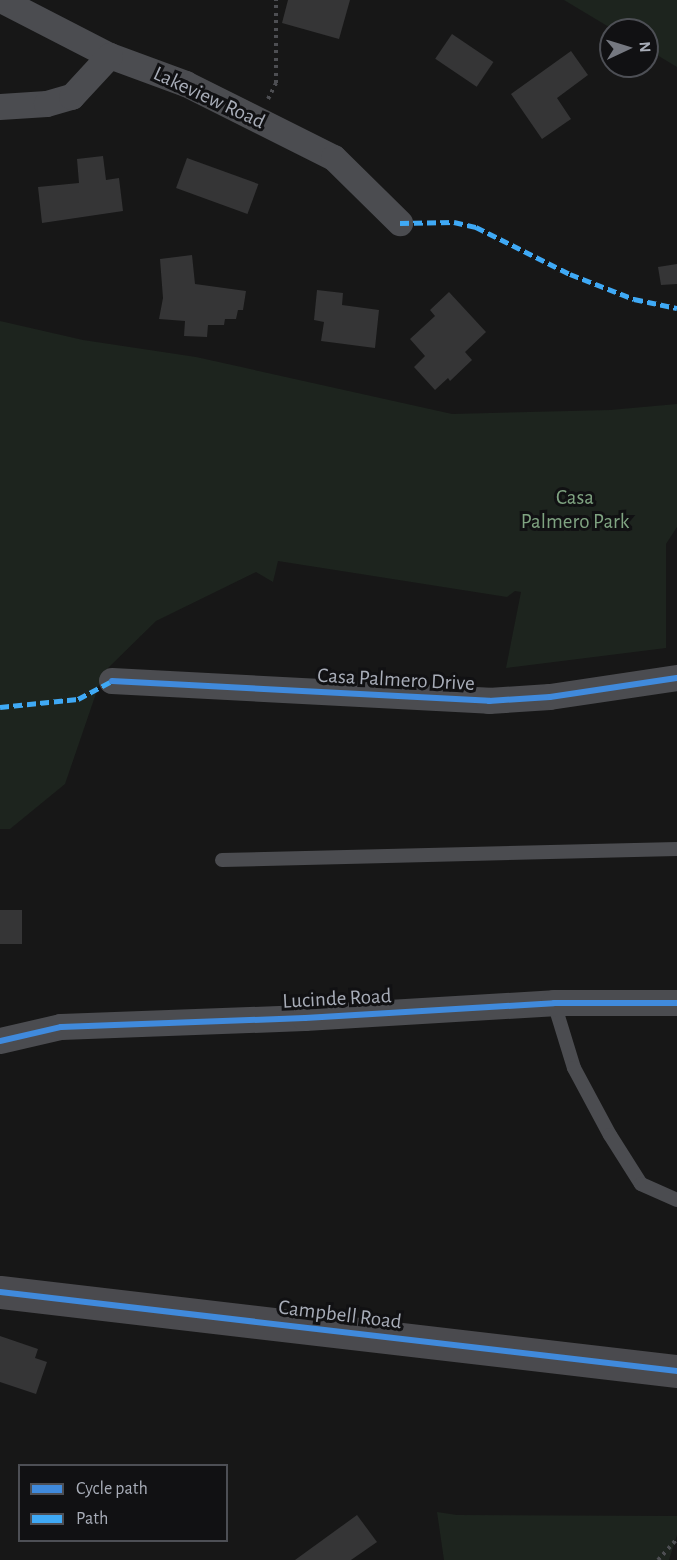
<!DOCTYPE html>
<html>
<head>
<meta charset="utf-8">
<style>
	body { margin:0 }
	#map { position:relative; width:677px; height:1560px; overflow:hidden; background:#171717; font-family:"Alegreya Sans",sans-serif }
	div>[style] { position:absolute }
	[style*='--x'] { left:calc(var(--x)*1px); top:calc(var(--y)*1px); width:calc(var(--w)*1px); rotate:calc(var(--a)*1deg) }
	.green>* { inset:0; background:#1d241e }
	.building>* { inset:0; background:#353536; transform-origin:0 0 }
	.path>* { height:4px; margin-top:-2px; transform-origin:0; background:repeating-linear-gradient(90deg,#4d4e52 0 3px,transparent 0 7.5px) }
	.lane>* { height:14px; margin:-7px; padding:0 7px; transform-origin:7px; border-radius:7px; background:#4b4c50 }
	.street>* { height:26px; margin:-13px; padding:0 13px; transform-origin:13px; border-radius:13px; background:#4b4c50 }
	.secondary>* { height:33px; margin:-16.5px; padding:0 16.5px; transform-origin:16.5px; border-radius:16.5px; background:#4a4a4e }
	.quiet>* { height:4.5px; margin-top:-2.25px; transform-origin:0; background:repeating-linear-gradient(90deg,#3fa9f5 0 9px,transparent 0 13.5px) }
	.cycleway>* { height:6px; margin:-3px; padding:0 3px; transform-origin:3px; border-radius:3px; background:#408adc }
	span { translate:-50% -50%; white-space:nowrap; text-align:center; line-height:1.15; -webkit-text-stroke:6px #111113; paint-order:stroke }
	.street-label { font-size:21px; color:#a8adb8 }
	.park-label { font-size:21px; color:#7fa381 }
	.legend { position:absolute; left:18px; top:1464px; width:210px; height:78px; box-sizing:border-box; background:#111113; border:2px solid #4d4f55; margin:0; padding:8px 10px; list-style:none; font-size:18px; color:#a8adb8 }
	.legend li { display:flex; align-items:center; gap:12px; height:30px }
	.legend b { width:30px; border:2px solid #4d4f55 }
	.north { position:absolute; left:599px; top:18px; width:60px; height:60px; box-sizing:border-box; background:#111113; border:2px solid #4d4f55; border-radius:50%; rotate:86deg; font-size:16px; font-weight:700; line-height:24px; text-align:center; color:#a8adb8 }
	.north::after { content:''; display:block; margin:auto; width:21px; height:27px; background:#757880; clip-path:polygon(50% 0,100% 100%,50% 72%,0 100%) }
</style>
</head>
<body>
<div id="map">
	<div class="green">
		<div style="clip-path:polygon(564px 0,677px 0,677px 67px,647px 49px,647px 30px,614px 30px)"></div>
		<div style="clip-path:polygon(0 321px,83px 340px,196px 357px,452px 414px,610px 410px,677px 404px,677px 527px,666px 544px,666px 648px,506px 668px,521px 592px,515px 591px,507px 597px,278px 561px,273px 582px,256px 572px,156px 621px,103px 673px,65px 784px,10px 829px,0 829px)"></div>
		<div style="clip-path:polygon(437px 1512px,457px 1515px,677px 1516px,677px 1535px,669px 1560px,444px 1560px)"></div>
	</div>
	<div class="building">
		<div style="clip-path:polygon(288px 0,350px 0,339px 39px,282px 23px)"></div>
		<div style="left:452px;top:34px;width:50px;height:30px;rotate:34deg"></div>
		<div style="clip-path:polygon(571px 51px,588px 75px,557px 98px,571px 119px,542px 139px,511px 94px)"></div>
		<div style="clip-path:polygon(103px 156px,106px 180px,119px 178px,123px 211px,42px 223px,38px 187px,79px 183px,77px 159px)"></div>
		<div style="left:187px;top:158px;width:76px;height:32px;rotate:20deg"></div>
		<div style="clip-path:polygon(192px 255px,195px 284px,246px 291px,243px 310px,238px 310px,236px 319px,225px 319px,224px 325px,208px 325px,207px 337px,184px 336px,185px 321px,159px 319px,163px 298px,160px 259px)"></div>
		<div style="clip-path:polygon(677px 264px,677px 284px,661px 285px,658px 267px)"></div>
		<div style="clip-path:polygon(317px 290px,343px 293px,342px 305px,379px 310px,375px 348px,321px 341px,324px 322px,314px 320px)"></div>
		<div style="clip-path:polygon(449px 292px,486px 332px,465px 352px,472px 360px,450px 381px,448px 378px,435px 390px,414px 367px,425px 356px,410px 339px,435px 316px,430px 310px)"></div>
		<div style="left:0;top:910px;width:22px;height:34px"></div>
		<div style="clip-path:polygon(0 1336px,38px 1349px,35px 1358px,47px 1362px,36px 1394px,0 1382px)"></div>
		<div style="clip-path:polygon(357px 1515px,377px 1542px,351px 1560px,295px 1560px)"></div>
	</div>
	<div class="path">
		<div style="--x:268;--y:99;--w:18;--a:-63"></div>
		<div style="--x:276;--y:83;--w:83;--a:-90"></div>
		<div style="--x:658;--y:1560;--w:28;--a:-48"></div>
	</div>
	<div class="lane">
		<div style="--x:222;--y:860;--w:455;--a:-1.4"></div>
		<div style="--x:554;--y:1003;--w:68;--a:72.9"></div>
		<div style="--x:574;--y:1068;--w:76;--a:61.8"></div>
		<div style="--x:610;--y:1135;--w:58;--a:57.7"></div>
		<div style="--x:641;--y:1184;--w:39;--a:24"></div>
	</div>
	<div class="street">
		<div style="--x:1;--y:0;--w:123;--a:27.2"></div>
		<div style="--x:110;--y:56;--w:81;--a:20.2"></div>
		<div style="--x:186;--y:84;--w:165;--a:26.6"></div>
		<div style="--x:334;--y:158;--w:93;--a:44.6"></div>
		<div style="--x:0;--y:107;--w:47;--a:-3.7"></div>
		<div style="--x:47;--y:104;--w:26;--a:-16"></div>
		<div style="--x:72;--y:97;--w:56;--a:-47.2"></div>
		<div style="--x:112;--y:681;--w:378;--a:3"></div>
		<div style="--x:489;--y:701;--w:61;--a:-3.8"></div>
		<div style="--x:550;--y:697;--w:128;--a:-8.5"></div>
		<div style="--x:0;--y:1041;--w:63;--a:-12.9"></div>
		<div style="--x:61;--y:1027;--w:244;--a:-2.1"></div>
		<div style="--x:305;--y:1018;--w:249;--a:-3.4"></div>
		<div style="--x:554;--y:1003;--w:123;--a:0"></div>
	</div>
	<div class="secondary">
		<div style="--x:0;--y:1292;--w:682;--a:6.66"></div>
	</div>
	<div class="quiet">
		<div style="--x:400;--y:223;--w:54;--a:-1.1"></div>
		<div style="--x:454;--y:222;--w:23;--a:13"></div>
		<div style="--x:476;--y:227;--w:105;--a:26.6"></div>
		<div style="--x:570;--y:274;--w:69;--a:21.3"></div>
		<div style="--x:634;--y:299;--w:44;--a:11.8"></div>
		<div style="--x:0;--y:707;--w:78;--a:-5.9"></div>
		<div style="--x:78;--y:699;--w:38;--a:-28"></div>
	</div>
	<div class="cycleway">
		<div style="--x:112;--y:681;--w:378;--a:3"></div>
		<div style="--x:489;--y:701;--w:61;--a:-3.8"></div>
		<div style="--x:550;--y:697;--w:128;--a:-8.5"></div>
		<div style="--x:0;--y:1041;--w:63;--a:-12.9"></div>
		<div style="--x:61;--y:1027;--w:244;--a:-2.1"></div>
		<div style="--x:305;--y:1018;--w:249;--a:-3.4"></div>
		<div style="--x:554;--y:1003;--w:123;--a:0"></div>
		<div style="--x:0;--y:1292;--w:682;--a:6.66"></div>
	</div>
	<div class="street-label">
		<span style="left:209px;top:98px;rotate:25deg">Lakeview Road</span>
		<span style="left:396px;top:680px;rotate:3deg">Casa Palmero Drive</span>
		<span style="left:337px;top:999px;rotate:-3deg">Lucinde Road</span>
		<span style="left:340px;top:1315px;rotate:7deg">Campbell Road</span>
	</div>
	<div class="park-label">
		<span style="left:575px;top:510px">Casa<br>Palmero Park</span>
	</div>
	<ul class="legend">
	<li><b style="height:8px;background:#408adc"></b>Cycle path</li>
	<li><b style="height:8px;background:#3fa9f5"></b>Path</li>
	</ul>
	<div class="north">N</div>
</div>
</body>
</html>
